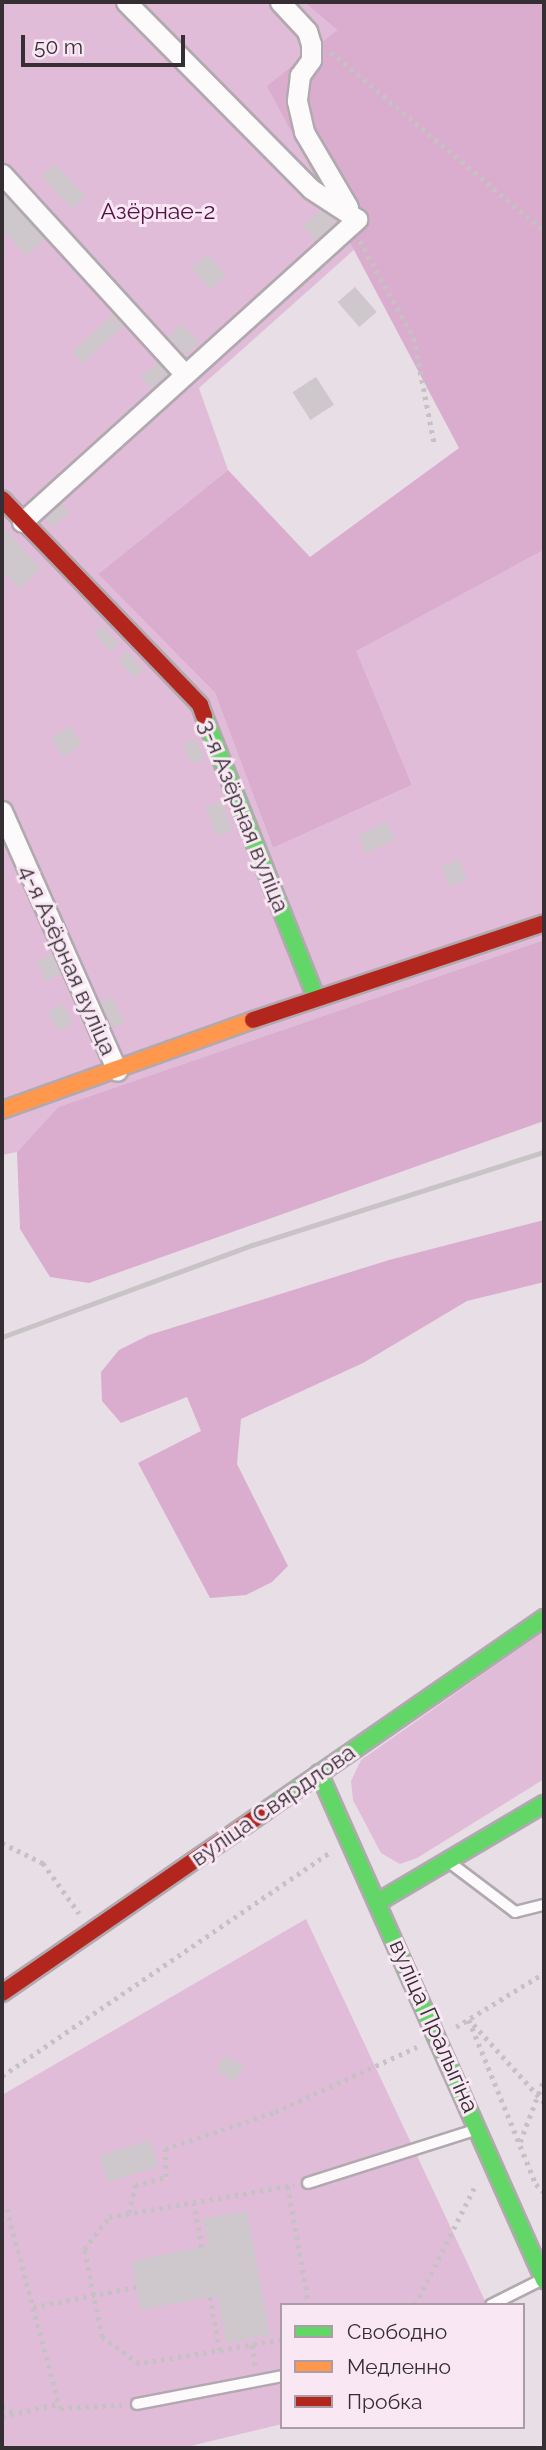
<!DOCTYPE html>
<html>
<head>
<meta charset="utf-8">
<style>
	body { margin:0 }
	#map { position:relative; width:546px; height:2450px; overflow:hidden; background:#e8dee5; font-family:Raleway,sans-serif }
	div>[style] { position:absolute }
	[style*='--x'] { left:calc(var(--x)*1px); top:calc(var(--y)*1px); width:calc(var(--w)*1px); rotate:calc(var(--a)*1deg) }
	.green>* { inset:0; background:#e1bcd8 }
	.forest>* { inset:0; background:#daadcf }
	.building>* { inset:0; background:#cec7cc; transform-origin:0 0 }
	.path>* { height:4.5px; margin-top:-2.25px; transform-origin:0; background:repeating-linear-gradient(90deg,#c5c2c4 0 3.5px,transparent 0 8.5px) }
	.roads { filter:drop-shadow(2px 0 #b1a9af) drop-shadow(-2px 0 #b1a9af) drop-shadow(0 2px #b1a9af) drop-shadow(0 -2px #b1a9af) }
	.lane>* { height:10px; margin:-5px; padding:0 5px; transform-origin:5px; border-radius:5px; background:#fcfafb }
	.street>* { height:19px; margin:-9.5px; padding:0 9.5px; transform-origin:9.5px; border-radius:9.5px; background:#fcfafb }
	.fast>* { height:16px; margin:-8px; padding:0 8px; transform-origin:8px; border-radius:8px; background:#63d668 }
	.slow>* { height:16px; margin:-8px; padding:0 8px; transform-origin:8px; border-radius:8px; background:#ff974d }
	.jam>* { height:16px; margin:-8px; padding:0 8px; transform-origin:8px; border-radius:8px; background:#b3261e }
	.rail>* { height:5px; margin:-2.5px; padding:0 2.5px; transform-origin:2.5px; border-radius:2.5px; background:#c8c4c6 }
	span { translate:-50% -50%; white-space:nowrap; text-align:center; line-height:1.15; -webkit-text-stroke:6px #f9e7f4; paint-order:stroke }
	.park-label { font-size:23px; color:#521147 }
	.street-label { font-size:23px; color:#352e33 }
	.frame { position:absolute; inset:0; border:4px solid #352e33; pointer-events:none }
	.legend { position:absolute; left:280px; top:2303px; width:245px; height:126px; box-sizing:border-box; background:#f9e7f4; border:2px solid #ab9da7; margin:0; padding:9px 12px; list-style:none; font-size:21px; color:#352e33 }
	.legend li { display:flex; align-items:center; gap:14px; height:35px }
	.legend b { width:35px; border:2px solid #ab9da7 }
	.scale { position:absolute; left:21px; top:35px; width:164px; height:32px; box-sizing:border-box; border:4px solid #352e33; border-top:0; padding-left:9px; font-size:21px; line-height:24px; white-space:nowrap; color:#352e33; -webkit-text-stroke:5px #f9e7f4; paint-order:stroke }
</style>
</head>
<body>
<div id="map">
	<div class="green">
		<div style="clip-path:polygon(2px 2px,304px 2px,337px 30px,268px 86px,356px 248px,199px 388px,228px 470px,98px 574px,215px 693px,273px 848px,412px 785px,355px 651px,542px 551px,544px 554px,544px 940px,58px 1107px,17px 1152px,2px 1155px)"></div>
		<div style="clip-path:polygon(544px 1631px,544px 1779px,417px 1858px,400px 1864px,381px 1853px,353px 1800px,351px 1781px,361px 1760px)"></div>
		<div style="clip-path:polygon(306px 1919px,487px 2305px,282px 2305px,282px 2424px,182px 2448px,2px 2448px,2px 2095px)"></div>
	</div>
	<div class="forest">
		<div style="clip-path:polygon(304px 2px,544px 2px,544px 554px,542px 551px,356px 651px,412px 785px,273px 848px,215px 693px,98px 574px,228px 470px,310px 557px,459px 448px,267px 86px,337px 30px)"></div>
		<div style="clip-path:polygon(544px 940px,544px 1121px,89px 1283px,50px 1277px,20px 1229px,17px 1152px,58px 1107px)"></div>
		<div style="clip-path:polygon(544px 1220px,544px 1282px,467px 1301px,363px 1363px,241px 1419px,237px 1464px,288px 1566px,272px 1582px,246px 1595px,210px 1598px,138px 1463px,201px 1431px,187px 1397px,121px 1423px,102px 1401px,101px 1372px,119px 1350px,149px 1335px,389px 1260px)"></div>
	</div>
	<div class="building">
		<div style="left:55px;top:164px;width:45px;height:18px;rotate:47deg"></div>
		<div style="clip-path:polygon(2px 192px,45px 239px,26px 256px,2px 229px)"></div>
		<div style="clip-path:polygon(321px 210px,336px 222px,315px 241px,303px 225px)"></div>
		<div style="left:208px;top:254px;width:28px;height:22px;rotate:49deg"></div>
		<div style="left:355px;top:287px;width:33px;height:23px;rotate:49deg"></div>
		<div style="left:113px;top:314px;width:16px;height:56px;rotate:47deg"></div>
		<div style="left:182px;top:324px;width:25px;height:19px;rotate:47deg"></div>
		<div style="left:158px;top:362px;width:16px;height:23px;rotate:50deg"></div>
		<div style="left:316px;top:377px;width:33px;height:28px;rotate:57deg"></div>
		<div style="left:62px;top:503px;width:12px;height:23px;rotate:48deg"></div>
		<div style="clip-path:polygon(2px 526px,41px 568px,20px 589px,2px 570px)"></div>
		<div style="left:102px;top:626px;width:25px;height:11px;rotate:47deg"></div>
		<div style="left:127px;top:651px;width:25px;height:13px;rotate:48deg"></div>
		<div style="left:70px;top:726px;width:22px;height:23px;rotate:56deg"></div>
		<div style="left:196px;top:739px;width:21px;height:14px;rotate:67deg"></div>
		<div style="left:221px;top:801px;width:31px;height:17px;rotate:68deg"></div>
		<div style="left:387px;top:822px;width:20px;height:32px;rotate:66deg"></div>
		<div style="left:459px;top:859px;width:22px;height:19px;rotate:69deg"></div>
		<div style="left:52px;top:954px;width:22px;height:17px;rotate:66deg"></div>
		<div style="left:112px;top:997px;width:28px;height:13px;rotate:63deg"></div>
		<div style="left:63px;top:1004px;width:22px;height:17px;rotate:63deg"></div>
		<div style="left:225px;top:2055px;width:22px;height:18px;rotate:30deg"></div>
		<div style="left:150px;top:2140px;width:28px;height:53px;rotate:73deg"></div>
		<div style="clip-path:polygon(247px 2211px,270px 2335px,226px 2343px,217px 2296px,141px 2310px,131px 2261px,208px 2246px,203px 2219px)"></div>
	</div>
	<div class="path">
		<div style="--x:331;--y:52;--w:278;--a:40"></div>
		<div style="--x:360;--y:241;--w:111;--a:60.9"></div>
		<div style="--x:414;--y:338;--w:106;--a:79.1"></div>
		<div style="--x:2;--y:1843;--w:46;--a:26"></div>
		<div style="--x:43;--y:1863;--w:62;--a:54.2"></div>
		<div style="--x:456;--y:2027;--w:103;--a:-31.5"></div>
		<div style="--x:2;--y:2076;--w:397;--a:-34.3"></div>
		<div style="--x:544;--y:2103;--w:112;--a:-132.1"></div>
		<div style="--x:469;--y:2020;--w:177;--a:67.8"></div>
		<div style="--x:536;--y:2184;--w:11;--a:45"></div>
		<div style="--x:520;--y:2142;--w:67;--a:-69.1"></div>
		<div style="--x:288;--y:2186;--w:121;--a:80"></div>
		<div style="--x:194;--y:2202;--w:46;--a:79.9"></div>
		<div style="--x:7;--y:2209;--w:206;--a:75.1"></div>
		<div style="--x:60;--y:2408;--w:62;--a:-2.8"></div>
		<div style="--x:129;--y:2213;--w:29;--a:-78"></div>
		<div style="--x:135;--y:2185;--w:32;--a:-14"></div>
		<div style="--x:166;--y:2177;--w:28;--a:-92"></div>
		<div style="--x:165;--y:2149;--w:116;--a:-18.6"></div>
		<div style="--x:275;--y:2112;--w:156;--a:-24.6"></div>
		<div style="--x:210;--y:2297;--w:54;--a:79.3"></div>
		<div style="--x:415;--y:2305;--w:136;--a:-63.2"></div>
		<div style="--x:33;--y:2307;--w:105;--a:-11"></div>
		<div style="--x:282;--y:2340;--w:145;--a:170.5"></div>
		<div style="--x:139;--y:2364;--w:46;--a:-143.9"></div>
		<div style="--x:102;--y:2337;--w:90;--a:-101.6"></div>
		<div style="--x:84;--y:2249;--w:41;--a:-52"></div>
		<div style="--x:109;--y:2217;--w:188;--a:-9.8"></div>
		<div style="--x:252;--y:2345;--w:24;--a:81"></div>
		<div style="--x:2;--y:2350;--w:1;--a:-90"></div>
		<div style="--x:2;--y:2407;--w:13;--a:29"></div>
		<div style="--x:2;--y:2416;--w:58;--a:-11.9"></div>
	</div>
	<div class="roads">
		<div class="lane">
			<div style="--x:449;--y:1862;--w:83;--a:37.1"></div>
			<div style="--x:515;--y:1912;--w:30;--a:-14"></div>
			<div style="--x:308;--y:2183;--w:175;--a:-17.6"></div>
			<div style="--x:491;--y:2305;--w:58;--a:-26.6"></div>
			<div style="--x:137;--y:2404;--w:148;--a:-10.9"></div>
		</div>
		<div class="street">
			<div style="--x:126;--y:2;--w:263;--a:45.3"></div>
			<div style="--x:311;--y:189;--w:55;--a:33.1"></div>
			<div style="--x:280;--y:2;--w:40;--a:47"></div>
			<div style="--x:307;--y:31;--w:14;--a:73"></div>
			<div style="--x:311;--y:44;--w:16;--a:90"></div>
			<div style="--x:311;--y:60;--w:19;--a:126"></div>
			<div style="--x:300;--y:75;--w:26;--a:97"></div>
			<div style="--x:297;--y:101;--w:32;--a:77"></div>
			<div style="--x:304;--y:132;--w:87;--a:59.6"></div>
			<div style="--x:2;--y:174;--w:270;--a:47.6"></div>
			<div style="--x:22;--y:522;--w:452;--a:-42.1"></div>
			<div style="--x:2;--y:811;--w:284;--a:66.1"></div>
		</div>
		<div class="fast">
			<div style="--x:204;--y:716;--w:302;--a:68.3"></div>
			<div style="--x:319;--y:1773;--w:555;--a:66.07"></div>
			<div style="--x:264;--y:1812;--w:341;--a:-34.7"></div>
			<div style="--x:378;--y:1902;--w:193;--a:-30.6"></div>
		</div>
		<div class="slow">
			<div style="--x:2;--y:1110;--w:267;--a:-19.7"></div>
		</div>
		<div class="jam">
			<div style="--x:2;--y:499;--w:286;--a:46.1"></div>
			<div style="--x:200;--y:705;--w:12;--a:70"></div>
			<div style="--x:253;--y:1020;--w:307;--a:-18.4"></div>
			<div style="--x:2;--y:1993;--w:318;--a:-34.6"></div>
		</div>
	</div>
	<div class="rail">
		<div style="--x:2;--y:1337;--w:266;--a:-20.2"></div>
		<div style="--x:252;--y:1245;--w:306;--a:-17.7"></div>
	</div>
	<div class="park-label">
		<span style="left:158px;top:211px">Азёрнае-2</span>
	</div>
	<div class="street-label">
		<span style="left:244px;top:816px;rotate:68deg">3-я Азёрная вуліца</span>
		<span style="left:68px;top:960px;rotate:66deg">4-я Азёрная вуліца</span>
		<span style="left:273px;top:1805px;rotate:-35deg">вуліца Свярдлова</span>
		<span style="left:434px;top:2026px;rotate:66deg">вуліца Пралыгіна</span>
	</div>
	<div class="frame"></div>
	<ul class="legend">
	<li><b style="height:9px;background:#63d668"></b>Свободно</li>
	<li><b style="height:9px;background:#ff974d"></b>Медленно</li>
	<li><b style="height:9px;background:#b3261e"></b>Пробка</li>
	</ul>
	<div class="scale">50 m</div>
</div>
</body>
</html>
